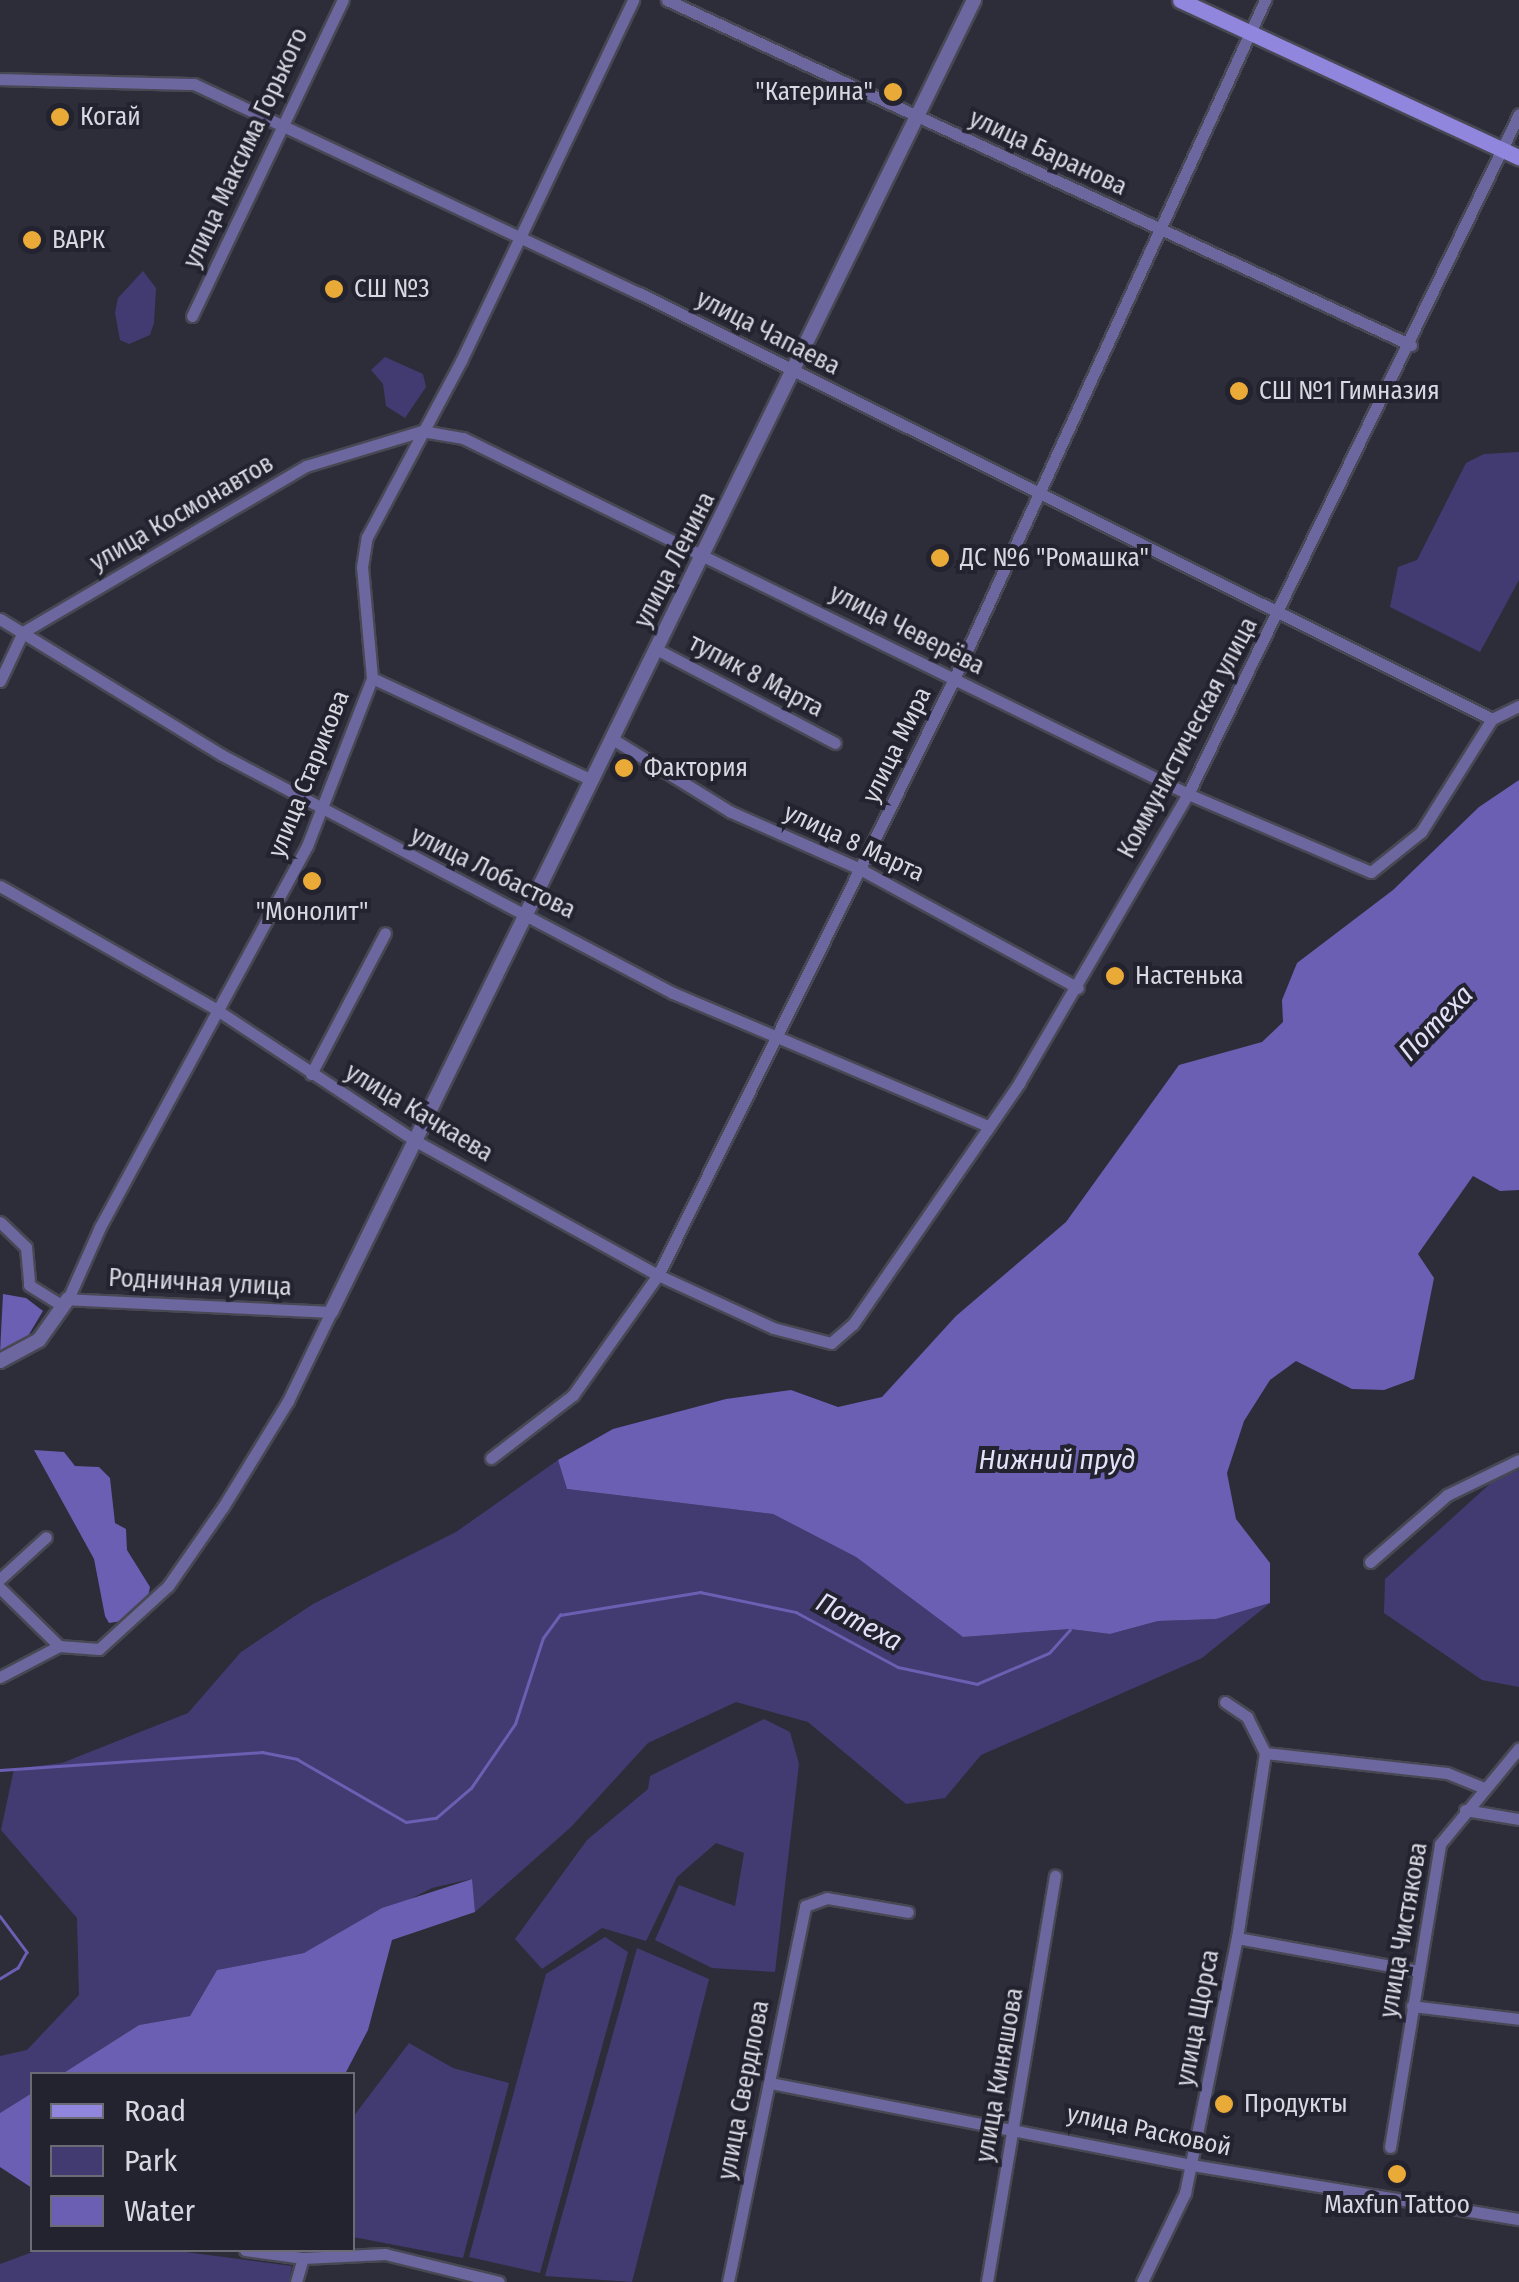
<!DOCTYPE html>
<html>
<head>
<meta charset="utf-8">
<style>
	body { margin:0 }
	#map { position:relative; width:1519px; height:2282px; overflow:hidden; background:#2d2c39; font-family:"Fira Sans Condensed",sans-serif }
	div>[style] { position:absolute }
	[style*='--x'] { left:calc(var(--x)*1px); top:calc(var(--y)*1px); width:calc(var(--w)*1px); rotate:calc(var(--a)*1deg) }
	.green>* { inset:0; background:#423b71 }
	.water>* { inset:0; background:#6a5fb2 }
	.stream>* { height:2.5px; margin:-1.25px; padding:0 1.25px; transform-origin:1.25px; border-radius:1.25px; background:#6a5fb2 }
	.roads { filter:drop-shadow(2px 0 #484854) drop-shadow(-2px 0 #484854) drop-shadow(0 2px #484854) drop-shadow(0 -2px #484854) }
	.minor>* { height:11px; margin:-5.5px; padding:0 5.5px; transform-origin:5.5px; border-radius:5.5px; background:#6c679e }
	.tertiary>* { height:14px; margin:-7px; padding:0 7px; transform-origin:7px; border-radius:7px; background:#6c679e }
	.secondary>* { height:15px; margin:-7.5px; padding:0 7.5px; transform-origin:7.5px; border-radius:7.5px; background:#9086de }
	.dots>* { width:28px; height:28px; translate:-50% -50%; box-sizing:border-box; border:5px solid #23222f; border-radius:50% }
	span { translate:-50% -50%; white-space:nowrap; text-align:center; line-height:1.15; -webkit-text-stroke:8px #23222f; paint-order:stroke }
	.poi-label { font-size:25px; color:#d8d8e1 }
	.right { translate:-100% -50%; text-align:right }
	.left { translate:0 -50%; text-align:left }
	.street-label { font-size:25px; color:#d8d8e1 }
	.water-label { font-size:28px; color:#e2e1f8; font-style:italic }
	.legend { position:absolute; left:30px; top:2072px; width:325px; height:180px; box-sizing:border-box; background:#23222f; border:2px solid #6b6b76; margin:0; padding:12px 18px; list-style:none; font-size:30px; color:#d8d8e1 }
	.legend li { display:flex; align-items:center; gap:20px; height:50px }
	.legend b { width:50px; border:2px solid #6b6b76 }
</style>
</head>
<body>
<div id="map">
	<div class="green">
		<div style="clip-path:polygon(143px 271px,156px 288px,154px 323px,150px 335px,129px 344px,120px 340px,115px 313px,118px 298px)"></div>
		<div style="clip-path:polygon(385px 357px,423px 374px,426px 387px,405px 418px,386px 406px,383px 384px,371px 370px)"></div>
		<div style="clip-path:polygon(1519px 452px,1519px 580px,1480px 652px,1390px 607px,1398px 567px,1417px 560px,1466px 463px,1484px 454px)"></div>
		<div style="clip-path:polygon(558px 1460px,567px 1489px,773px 1514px,856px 1557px,963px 1637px,1070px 1629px,1110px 1634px,1158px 1621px,1216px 1619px,1270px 1603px,1202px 1658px,981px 1755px,945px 1798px,906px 1804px,808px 1722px,736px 1702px,648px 1743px,571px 1827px,475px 1912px,471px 1879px,432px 1888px,304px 1953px,217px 1970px,190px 2016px,139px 2025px,62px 2074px,32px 2074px,32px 2093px,0 2113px,0 2056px,27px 2050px,79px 1995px,77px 1918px,1px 1830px,14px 1769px,62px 1763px,188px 1713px,241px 1652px,313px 1604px,456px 1532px)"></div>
		<div style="clip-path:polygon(1519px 1470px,1519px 1687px,1482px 1680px,1384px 1613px,1385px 1579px,1493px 1481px)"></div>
		<div style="clip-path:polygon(764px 1719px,790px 1732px,799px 1764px,775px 1972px,712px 1968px,655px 1940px,679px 1885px,735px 1906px,744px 1853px,716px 1843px,677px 1877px,646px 1941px,602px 1928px,542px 1969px,515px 1939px,587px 1840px,648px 1789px,650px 1776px)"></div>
		<div style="clip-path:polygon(605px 1937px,628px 1952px,540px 2273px,469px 2257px,546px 1974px)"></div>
		<div style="clip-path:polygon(637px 1948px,709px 1979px,632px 2282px,545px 2276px)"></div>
		<div style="clip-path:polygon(409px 2043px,453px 2068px,509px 2083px,463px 2258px,353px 2237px,353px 2117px)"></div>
		<div style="clip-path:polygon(38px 2250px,170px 2250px,292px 2266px,289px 2282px,0 2282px,0 2264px)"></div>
	</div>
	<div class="water">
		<div style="clip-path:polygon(1519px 780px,1519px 1190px,1500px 1191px,1473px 1176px,1418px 1254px,1434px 1278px,1414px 1379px,1384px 1390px,1352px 1389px,1296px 1361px,1270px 1380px,1244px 1421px,1227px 1473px,1236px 1519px,1270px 1563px,1270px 1603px,1216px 1619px,1158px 1621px,1110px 1634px,1070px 1629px,963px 1637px,856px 1557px,773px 1514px,567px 1489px,558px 1460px,613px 1429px,726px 1399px,791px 1390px,838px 1407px,882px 1397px,956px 1316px,1066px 1222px,1179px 1065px,1262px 1042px,1283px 1022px,1282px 1000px,1297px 963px,1393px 890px,1479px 807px)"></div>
		<div style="clip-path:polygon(3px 1294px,26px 1298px,43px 1311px,25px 1341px,0 1353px)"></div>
		<div style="clip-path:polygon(34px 1450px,64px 1452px,75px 1466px,99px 1467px,110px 1478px,115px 1523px,126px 1529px,127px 1550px,150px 1587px,148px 1597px,122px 1621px,109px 1623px,105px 1616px,94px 1559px)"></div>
		<div style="clip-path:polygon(472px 1879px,475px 1912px,392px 1940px,368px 2030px,345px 2074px,62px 2074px,139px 2025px,190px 2016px,217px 1970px,304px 1953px,382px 1908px)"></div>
		<div style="clip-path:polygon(32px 2093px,32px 2188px,0 2167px,0 2113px)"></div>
	</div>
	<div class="stream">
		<div style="--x:0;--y:1770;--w:263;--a:-3.9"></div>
		<div style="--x:262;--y:1752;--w:36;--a:11"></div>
		<div style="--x:297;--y:1759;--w:126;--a:30"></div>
		<div style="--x:406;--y:1822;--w:30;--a:-8"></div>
		<div style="--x:436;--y:1818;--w:46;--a:-40.6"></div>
		<div style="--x:471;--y:1788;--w:78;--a:-55.5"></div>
		<div style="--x:515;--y:1724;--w:90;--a:-72"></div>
		<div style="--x:543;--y:1638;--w:29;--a:-54"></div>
		<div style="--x:560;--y:1615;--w:142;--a:-9.3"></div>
		<div style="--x:700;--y:1592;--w:98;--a:11.8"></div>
		<div style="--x:796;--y:1612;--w:116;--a:28.3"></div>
		<div style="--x:898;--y:1667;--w:81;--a:12.1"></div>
		<div style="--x:977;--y:1684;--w:78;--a:-23.3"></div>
		<div style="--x:1049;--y:1653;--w:31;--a:-48"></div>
		<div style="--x:0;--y:1916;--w:45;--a:53.1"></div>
		<div style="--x:27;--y:1952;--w:18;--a:119"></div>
		<div style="--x:18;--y:1968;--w:21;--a:149"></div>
	</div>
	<div class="roads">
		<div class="minor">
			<div style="--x:667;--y:0;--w:820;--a:24.88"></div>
			<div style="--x:0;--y:79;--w:194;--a:1.5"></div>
			<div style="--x:194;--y:84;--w:492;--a:25.2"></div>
			<div style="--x:639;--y:293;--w:953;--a:26.54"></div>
			<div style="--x:192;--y:316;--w:350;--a:-64.5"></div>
			<div style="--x:0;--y:619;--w:260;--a:31.5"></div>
			<div style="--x:222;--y:755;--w:510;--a:27.82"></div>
			<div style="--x:673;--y:993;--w:342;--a:22.9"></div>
			<div style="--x:656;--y:649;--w:202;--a:27.7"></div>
			<div style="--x:372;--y:678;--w:240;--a:24.9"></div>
			<div style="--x:0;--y:681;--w:54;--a:-64.9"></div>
			<div style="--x:23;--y:632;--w:328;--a:-30.4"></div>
			<div style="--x:306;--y:466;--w:121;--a:-16.8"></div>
			<div style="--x:422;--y:431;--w:42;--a:9.7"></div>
			<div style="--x:463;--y:438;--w:808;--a:26.15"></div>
			<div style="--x:1188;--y:794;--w:199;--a:23.1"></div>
			<div style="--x:1371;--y:872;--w:64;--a:-38.7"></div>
			<div style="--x:1421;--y:832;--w:133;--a:-57.9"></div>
			<div style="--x:1492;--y:719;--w:30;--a:-26"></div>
			<div style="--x:611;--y:738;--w:141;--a:31.7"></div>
			<div style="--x:731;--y:812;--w:141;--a:23.8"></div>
			<div style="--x:860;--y:869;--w:248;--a:28.6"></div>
			<div style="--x:0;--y:886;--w:250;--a:29.7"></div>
			<div style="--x:217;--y:1010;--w:236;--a:33.4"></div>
			<div style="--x:414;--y:1140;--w:279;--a:29"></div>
			<div style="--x:658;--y:1275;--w:127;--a:24.7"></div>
			<div style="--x:773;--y:1328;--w:60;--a:14.5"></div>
			<div style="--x:831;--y:1343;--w:29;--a:-41"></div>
			<div style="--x:853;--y:1324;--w:293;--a:-55.4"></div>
			<div style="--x:1019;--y:1083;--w:335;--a:-59.7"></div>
			<div style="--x:1188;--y:794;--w:756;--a:-64.04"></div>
			<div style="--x:311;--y:1074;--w:159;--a:-62.3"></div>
			<div style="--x:0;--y:1222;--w:36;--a:44"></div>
			<div style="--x:26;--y:1247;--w:38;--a:85"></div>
			<div style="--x:29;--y:1285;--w:40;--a:32"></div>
			<div style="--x:491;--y:1458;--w:103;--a:-37.5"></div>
			<div style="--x:573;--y:1395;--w:147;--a:-54.7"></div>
			<div style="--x:658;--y:1275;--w:665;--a:-63.59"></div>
			<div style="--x:954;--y:679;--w:747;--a:-65.39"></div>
			<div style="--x:1370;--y:1562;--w:102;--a:-41"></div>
			<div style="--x:1447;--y:1495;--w:80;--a:-25.9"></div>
			<div style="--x:0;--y:1579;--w:62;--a:-42.4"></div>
			<div style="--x:0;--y:1588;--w:83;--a:44.5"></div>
			<div style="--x:59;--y:1646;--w:40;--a:4.3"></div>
			<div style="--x:99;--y:1649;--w:93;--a:-42.4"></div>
			<div style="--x:168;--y:1586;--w:96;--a:-55.2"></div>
			<div style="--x:223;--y:1507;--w:124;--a:-58.5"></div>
			<div style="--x:288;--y:1401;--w:99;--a:-64.2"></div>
			<div style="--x:331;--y:1312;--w:263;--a:-177.2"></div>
			<div style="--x:68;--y:1299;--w:79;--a:-66"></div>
			<div style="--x:100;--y:1227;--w:434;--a:-61.5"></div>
			<div style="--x:307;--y:846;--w:180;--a:-68.8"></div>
			<div style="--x:372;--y:678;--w:111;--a:-95.1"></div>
			<div style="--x:362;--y:567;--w:30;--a:-81"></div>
			<div style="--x:367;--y:537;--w:200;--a:-61.9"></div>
			<div style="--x:461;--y:361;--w:400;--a:-64.5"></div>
			<div style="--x:0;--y:1677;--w:67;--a:-27.7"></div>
			<div style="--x:1225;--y:1702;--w:27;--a:34"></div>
			<div style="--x:1247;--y:1717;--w:40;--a:63.4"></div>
			<div style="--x:1265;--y:1753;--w:183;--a:6.3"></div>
			<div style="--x:1447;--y:1773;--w:40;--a:22"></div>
			<div style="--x:1465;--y:1810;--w:55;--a:9.5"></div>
			<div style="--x:1237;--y:1938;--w:184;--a:10.3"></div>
			<div style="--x:1412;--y:2006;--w:108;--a:6.9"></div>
			<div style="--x:770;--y:2083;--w:430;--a:11"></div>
			<div style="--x:1192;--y:2165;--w:331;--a:9.4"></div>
			<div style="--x:1390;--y:2147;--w:307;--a:-80.6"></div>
			<div style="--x:1440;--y:1844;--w:124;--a:-50.5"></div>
			<div style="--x:245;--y:2250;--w:59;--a:7.9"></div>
			<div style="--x:303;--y:2258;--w:82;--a:-2.8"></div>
			<div style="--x:385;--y:2254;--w:117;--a:13.8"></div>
			<div style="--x:296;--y:2282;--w:25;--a:-74"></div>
			<div style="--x:728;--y:2282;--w:384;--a:-78.4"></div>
			<div style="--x:805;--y:1906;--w:23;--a:-20"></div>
			<div style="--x:827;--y:1898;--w:82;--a:9.8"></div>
			<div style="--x:987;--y:2282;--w:412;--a:-80.5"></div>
			<div style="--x:1142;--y:2282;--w:99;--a:-64.2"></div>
			<div style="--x:1185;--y:2193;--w:260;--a:-78.5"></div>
			<div style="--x:1237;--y:1938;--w:187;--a:-81.4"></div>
		</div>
		<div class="tertiary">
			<div style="--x:331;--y:1312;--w:1461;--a:-63.89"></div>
			<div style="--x:0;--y:1361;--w:44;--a:-28.3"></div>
			<div style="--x:39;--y:1340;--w:50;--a:-54.7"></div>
		</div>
		<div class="secondary">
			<div style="--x:1180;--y:0;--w:374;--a:24.9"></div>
		</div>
	</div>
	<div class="dots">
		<div style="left:893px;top:92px;background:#eaaa38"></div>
		<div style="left:60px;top:117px;background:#eaaa38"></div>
		<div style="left:32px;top:240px;background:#eaaa38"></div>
		<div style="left:334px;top:289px;background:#eaaa38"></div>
		<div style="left:1239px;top:391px;background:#eaaa38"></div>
		<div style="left:940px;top:558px;background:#eaaa38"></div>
		<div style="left:624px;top:768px;background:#eaaa38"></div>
		<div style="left:312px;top:881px;background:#eaaa38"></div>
		<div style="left:1115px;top:976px;background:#eaaa38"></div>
		<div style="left:1224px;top:2104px;background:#eaaa38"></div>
		<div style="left:1397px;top:2174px;background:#eaaa38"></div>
	</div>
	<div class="poi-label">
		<span class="right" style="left:873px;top:92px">"Катерина"</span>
		<span class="left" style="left:80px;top:117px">Когай</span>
		<span class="left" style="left:52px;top:240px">ВАРК</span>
		<span class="left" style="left:354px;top:289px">СШ №3</span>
		<span class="left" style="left:1259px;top:391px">СШ №1 Гимназия</span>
		<span class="left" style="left:960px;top:558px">ДС №6 "Ромашка"</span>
		<span class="left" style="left:644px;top:768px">Фактория</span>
		<span style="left:312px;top:912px">"Монолит"</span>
		<span class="left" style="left:1135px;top:976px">Настенька</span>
		<span class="left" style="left:1244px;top:2104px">Продукты</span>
		<span style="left:1397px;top:2205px">Maxfun Tattoo</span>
	</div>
	<div class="street-label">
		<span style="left:246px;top:148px;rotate:-65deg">улица Максима Горького</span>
		<span style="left:1048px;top:153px;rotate:25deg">улица Баранова</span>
		<span style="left:768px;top:333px;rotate:27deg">улица Чапаева</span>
		<span style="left:182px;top:513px;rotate:-30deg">улица Космонавтов</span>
		<span style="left:675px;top:560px;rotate:-63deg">улица Ленина</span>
		<span style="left:907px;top:630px;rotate:27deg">улица Чеверёва</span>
		<span style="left:756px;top:676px;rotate:28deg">тупик 8 Марта</span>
		<span style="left:1188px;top:738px;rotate:-62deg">Коммунистическая улица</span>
		<span style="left:897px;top:745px;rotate:-64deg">улица Мира</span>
		<span style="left:309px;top:774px;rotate:-68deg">улица Старикова</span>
		<span style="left:854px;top:843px;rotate:25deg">улица 8 Марта</span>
		<span style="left:493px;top:873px;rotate:26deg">улица Лобастова</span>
		<span style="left:419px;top:1113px;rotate:31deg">улица Качкаева</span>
		<span style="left:200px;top:1283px;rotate:3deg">Родничная улица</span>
		<span style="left:1404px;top:1930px;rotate:-80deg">улица Чистякова</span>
		<span style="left:1198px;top:2018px;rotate:-79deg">улица Щорса</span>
		<span style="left:1000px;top:2075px;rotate:-80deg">улица Киняшова</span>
		<span style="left:744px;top:2090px;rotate:-79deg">улица Свердлова</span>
		<span style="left:1149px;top:2131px;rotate:12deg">улица Расковой</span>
	</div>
	<div class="water-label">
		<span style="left:1436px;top:1023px;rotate:-46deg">Потеха</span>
		<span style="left:1057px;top:1460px">Нижний пруд</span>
		<span style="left:859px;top:1622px;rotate:28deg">Потеха</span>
	</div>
	<ul class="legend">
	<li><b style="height:12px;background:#9086de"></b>Road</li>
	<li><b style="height:28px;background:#423b71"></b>Park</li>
	<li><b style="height:28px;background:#6a5fb2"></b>Water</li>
	</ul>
</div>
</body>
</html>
